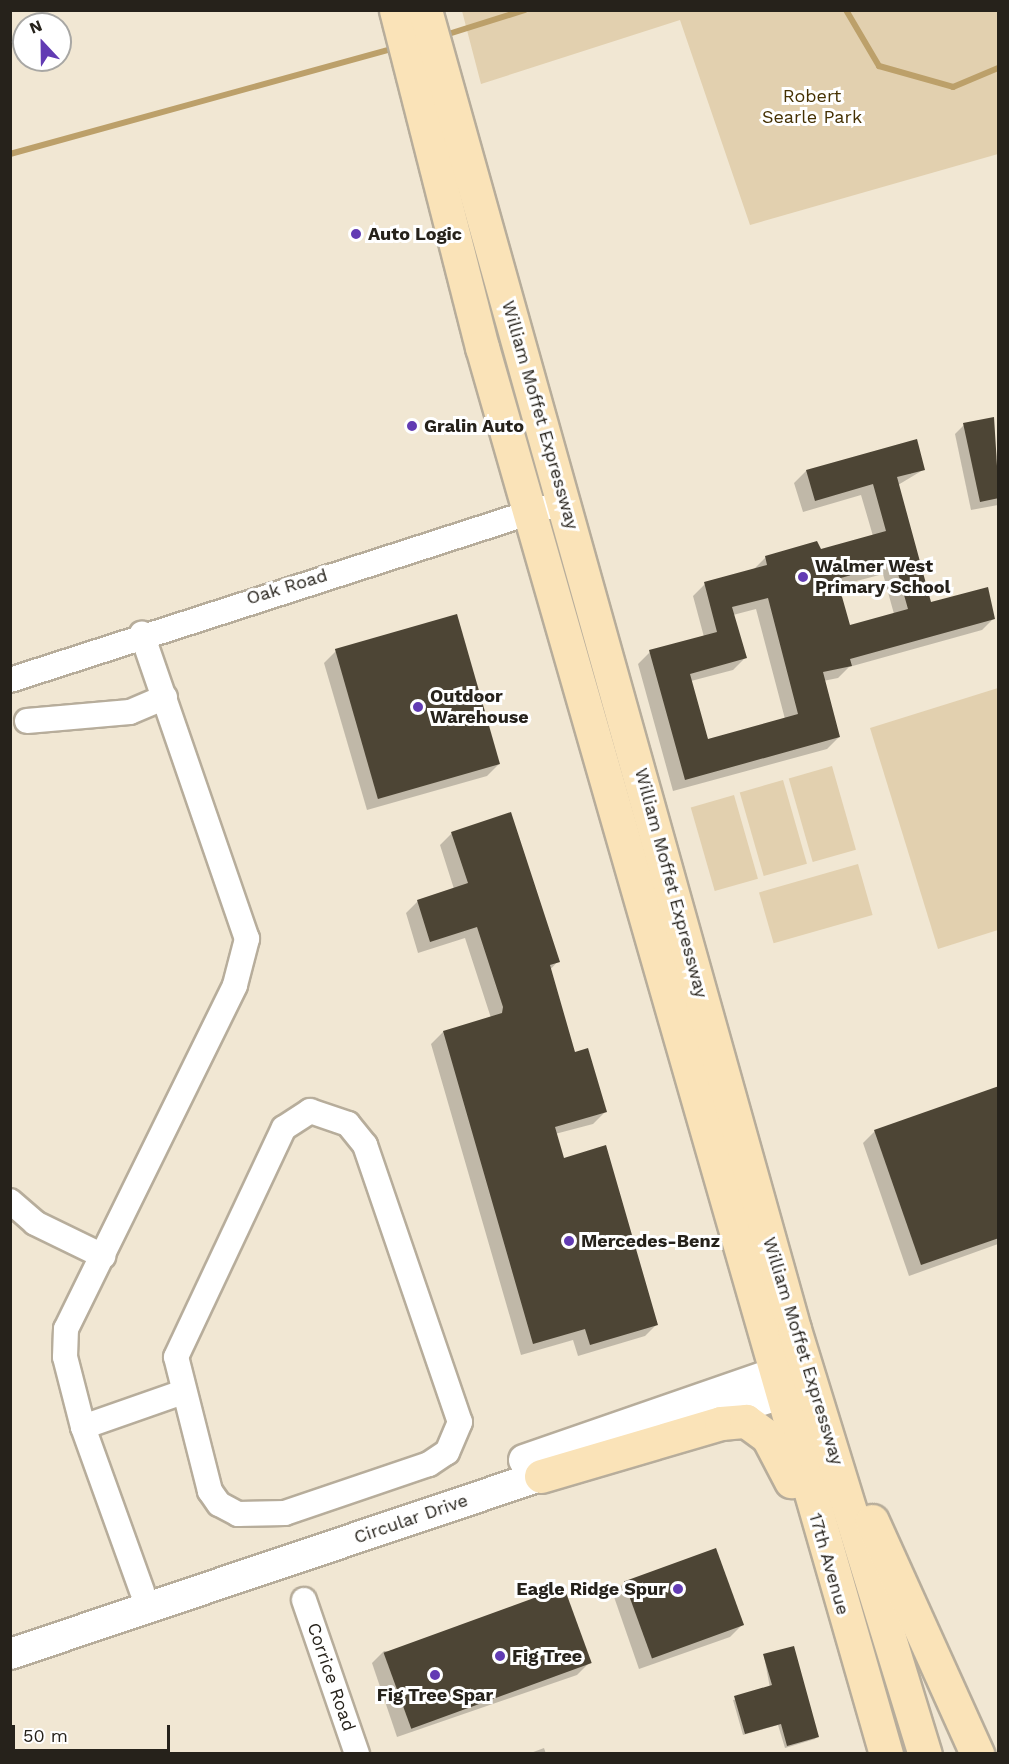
<!DOCTYPE html>
<html>
<head>
<meta charset="utf-8">
<style>
	body { margin:0 }
	#map { position:relative; width:1009px; height:1764px; overflow:hidden; background:#f1e7d3; font-family:"Work Sans",sans-serif }
	div>[style] { position:absolute }
	[style*='--x'] { left:calc(var(--x)*1px); top:calc(var(--y)*1px); width:calc(var(--w)*1px); rotate:calc(var(--a)*1deg) }
	.green>* { inset:0; background:#e2d0af; transform-origin:0 0 }
	.shadow>* { inset:0; background:#0003 }
	.stream>* { height:6px; margin:-3px; padding:0 3px; transform-origin:3px; border-radius:3px; background:#bca06a }
	.building>* { inset:0; background:#4d4535; transform-origin:0 0 }
	.roads { filter:drop-shadow(2px 0 #b7ad9b) drop-shadow(-2px 0 #b7ad9b) drop-shadow(0 2px #b7ad9b) drop-shadow(0 -2px #b7ad9b) }
	.minor>* { height:24px; margin:-12px; padding:0 12px; transform-origin:12px; border-radius:12px; background:#fff }
	.tertiary>* { height:30px; margin:-15px; padding:0 15px; transform-origin:15px; border-radius:15px; background:#fff }
	.primary>* { height:33px; margin:-16.5px; padding:0 16.5px; transform-origin:16.5px; border-radius:16.5px; background:#fae3b8 }
	.dots>* { width:16px; height:16px; translate:-50% -50%; box-sizing:border-box; border:3px solid #fff; border-radius:50% }
	span { translate:-50% -50%; white-space:nowrap; text-align:center; line-height:1.15; -webkit-text-stroke:6px #fff; paint-order:stroke }
	.park-label { font-size:18px; color:#453103 }
	.poi-label { font-size:18px; color:#26221b; font-weight:700 }
	.left { translate:0 -50%; text-align:left }
	.right { translate:-100% -50%; text-align:right }
	.street-label { font-size:18px; color:#26221b }
	.frame { position:absolute; inset:0; border:12px solid #26221b; pointer-events:none }
	.north { position:absolute; left:12px; top:12px; width:60px; height:60px; box-sizing:border-box; background:#fff; border:2px solid #a8a7a4; border-radius:50%; rotate:338deg; font-size:16px; font-weight:700; line-height:24px; text-align:center; color:#26221b }
	.north::after { content:''; display:block; margin:auto; width:21px; height:27px; background:#623bb3; clip-path:polygon(50% 0,100% 100%,50% 72%,0 100%) }
	.scale { position:absolute; left:12px; top:1725px; width:158px; height:27px; box-sizing:border-box; border:3px solid #26221b; border-top:0; padding-left:8px; font-size:18px; line-height:21px; white-space:nowrap; color:#26221b; -webkit-text-stroke:4px #fff; paint-order:stroke }
</style>
</head>
<body>
<div id="map">
	<div class="green">
		<div style="clip-path:polygon(462px 11px,998px 11px,998px 154px,750px 225px,680px 20px,481px 84px)"></div>
		<div style="clip-path:polygon(998px 688px,998px 930px,938px 949px,870px 728px)"></div>
		<div style="left:832px;top:766px;width:87px;height:45px;rotate:74deg"></div>
		<div style="left:783px;top:780px;width:87px;height:45px;rotate:74deg"></div>
		<div style="left:734px;top:795px;width:87px;height:45px;rotate:74deg"></div>
		<div style="left:858px;top:864px;width:53px;height:103px;rotate:74deg"></div>
	</div>
	<div class="shadow">
		<div style="clip-path:polygon(993px 419px,998px 505px,971px 510px,955px 434px,964px 425px)"></div>
		<div style="clip-path:polygon(evenodd,923px 470px,898px 485px,930px 603px,994px 618px,982px 630px,849px 667px,838px 678px,823px 681px,839px 737px,827px 749px,673px 791px,638px 664px,650px 652px,704px 637px,693px 596px,705px 584px,754px 569px,766px 557px,820px 551px,873px 536px,861px 495px,803px 512px,794px 483px,806px 471px,923px 470px,883px 574px,894px 614px,849px 627px,838px 586px,883px 574px,923px 470px,756px 609px,785px 719px,707px 740px,691px 681px,733px 670px,745px 658px,733px 615px,756px 609px)"></div>
		<div style="clip-path:polygon(336px 651px,499px 764px,487px 776px,367px 810px,324px 663px)"></div>
		<div style="clip-path:polygon(452px 833px,558px 961px,550px 970px,574px 1053px,605px 1112px,593px 1124px,555px 1134px,563px 1160px,657px 1324px,645px 1336px,578px 1356px,573px 1340px,521px 1355px,431px 1044px,443px 1032px,491px 1018px,465px 938px,418px 953px,406px 913px,418px 901px,454px 889px,440px 845px)"></div>
		<div style="clip-path:polygon(998px 1088px,998px 1244px,909px 1276px,863px 1143px,875px 1131px)"></div>
		<div style="clip-path:polygon(625px 1582px,742px 1625px,730px 1637px,639px 1669px,613px 1594px)"></div>
		<div style="clip-path:polygon(384px 1651px,589px 1663px,577px 1675px,397px 1737px,372px 1663px)"></div>
		<div style="clip-path:polygon(764px 1656px,818px 1736px,815px 1739px,785px 1748px,778px 1725px,743px 1735px,733px 1700px,770px 1688px)"></div>
		<div style="clip-path:polygon(544px 1748px,546px 1754px,528px 1754px)"></div>
	</div>
	<div class="stream">
		<div style="--x:846;--y:10;--w:65;--a:59.5"></div>
		<div style="--x:879;--y:66;--w:77;--a:15.8"></div>
		<div style="--x:953;--y:87;--w:49;--a:-22.9"></div>
		<div style="--x:442;--y:36;--w:87;--a:-17.4"></div>
		<div style="--x:10;--y:154;--w:399;--a:-15.4"></div>
	</div>
	<div class="building">
		<div style="clip-path:polygon(994px 417px,999px 498px,980px 502px,963px 423px)"></div>
		<div style="clip-path:polygon(evenodd,917px 439px,925px 470px,897px 477px,931px 602px,988px 587px,995px 619px,850px 659px,852px 666px,823px 672px,840px 737px,685px 780px,649px 650px,717px 632px,704px 582px,767px 565px,765px 556px,817px 541px,821px 549px,886px 531px,873px 484px,815px 501px,806px 470px,917px 439px,895px 563px,908px 609px,850px 625px,837px 579px,895px 563px,917px 439px,768px 598px,798px 714px,708px 739px,690px 674px,747px 658px,732px 607px,768px 598px)"></div>
		<div style="left:457px;top:614px;width:156px;height:127px;rotate:74deg"></div>
		<div style="clip-path:polygon(511px 812px,560px 962px,550px 965px,575px 1052px,588px 1048px,607px 1112px,555px 1127px,564px 1158px,606px 1145px,658px 1325px,590px 1345px,585px 1329px,533px 1344px,443px 1031px,502px 1013px,503px 1007px,477px 927px,430px 942px,417px 900px,468px 883px,451px 832px)"></div>
		<div style="clip-path:polygon(999px 1086px,999px 1238px,921px 1265px,874px 1130px)"></div>
		<div style="left:716px;top:1548px;width:82px;height:98px;rotate:70deg"></div>
		<div style="left:564px;top:1587px;width:81px;height:192px;rotate:70deg"></div>
		<div style="clip-path:polygon(794px 1646px,819px 1737px,787px 1746px,781px 1724px,745px 1734px,734px 1696px,772px 1685px,763px 1654px)"></div>
	</div>
	<div class="roads">
		<div class="minor">
			<div style="--x:10;--y:680;--w:584;--a:-17.85"></div>
			<div style="--x:27;--y:721;--w:103;--a:-5"></div>
			<div style="--x:130;--y:712;--w:38;--a:-23"></div>
			<div style="--x:310;--y:1111;--w:40;--a:18.9"></div>
			<div style="--x:348;--y:1124;--w:27;--a:51"></div>
			<div style="--x:365;--y:1145;--w:293;--a:71.1"></div>
			<div style="--x:460;--y:1422;--w:33;--a:113"></div>
			<div style="--x:447;--y:1452;--w:22;--a:146"></div>
			<div style="--x:429;--y:1464;--w:152;--a:161.2"></div>
			<div style="--x:285;--y:1513;--w:47;--a:178.8"></div>
			<div style="--x:238;--y:1514;--w:21;--a:-152"></div>
			<div style="--x:219;--y:1504;--w:16;--a:-125"></div>
			<div style="--x:210;--y:1491;--w:138;--a:-104.2"></div>
			<div style="--x:176;--y:1357;--w:253;--a:-64.8"></div>
			<div style="--x:284;--y:1128;--w:31;--a:-33"></div>
			<div style="--x:10;--y:1201;--w:33;--a:41"></div>
			<div style="--x:35;--y:1223;--w:76;--a:25.9"></div>
			<div style="--x:83;--y:1427;--w:106;--a:-19.3"></div>
			<div style="--x:142;--y:1591;--w:174;--a:-109.8"></div>
			<div style="--x:83;--y:1427;--w:72;--a:-104.4"></div>
			<div style="--x:65;--y:1357;--w:28;--a:-88"></div>
			<div style="--x:66;--y:1329;--w:383;--a:-63.8"></div>
			<div style="--x:235;--y:985;--w:48;--a:-75.4"></div>
			<div style="--x:247;--y:939;--w:323;--a:-109"></div>
			<div style="--x:304;--y:1600;--w:163;--a:71"></div>
		</div>
		<div class="tertiary">
			<div style="--x:706;--y:1418;--w:105;--a:-17.7"></div>
			<div style="--x:524;--y:1460;--w:291;--a:-19.1"></div>
			<div style="--x:10;--y:1654;--w:584;--a:-18.56"></div>
		</div>
		<div class="primary">
			<div style="--x:396;--y:10;--w:348;--a:75.7"></div>
			<div style="--x:482;--y:347;--w:1464;--a:73.98"></div>
			<div style="--x:425;--y:10;--w:1370;--a:74.37"></div>
			<div style="--x:794;--y:1329;--w:445;--a:72.9"></div>
			<div style="--x:541;--y:1476;--w:188;--a:-16.4"></div>
			<div style="--x:721;--y:1423;--w:25;--a:-5"></div>
			<div style="--x:746;--y:1421;--w:27;--a:36"></div>
			<div style="--x:768;--y:1437;--w:50;--a:62.4"></div>
			<div style="--x:872;--y:1521;--w:256;--a:65.7"></div>
		</div>
	</div>
	<div class="dots">
		<div style="left:356px;top:234px;background:#623bb3"></div>
		<div style="left:412px;top:426px;background:#623bb3"></div>
		<div style="left:803px;top:577px;background:#623bb3"></div>
		<div style="left:418px;top:707px;background:#623bb3"></div>
		<div style="left:569px;top:1241px;background:#623bb3"></div>
		<div style="left:678px;top:1589px;background:#623bb3"></div>
		<div style="left:500px;top:1656px;background:#623bb3"></div>
		<div style="left:435px;top:1675px;background:#623bb3"></div>
	</div>
	<div class="park-label">
		<span style="left:812px;top:107px">Robert<br>Searle Park</span>
	</div>
	<div class="poi-label">
		<span class="left" style="left:368px;top:234px">Auto Logic</span>
		<span class="left" style="left:424px;top:426px">Gralin Auto</span>
		<span class="left" style="left:815px;top:577px">Walmer West<br>Primary School</span>
		<span class="left" style="left:430px;top:707px">Outdoor<br>Warehouse</span>
		<span class="left" style="left:581px;top:1241px">Mercedes-Benz</span>
		<span class="right" style="left:666px;top:1589px">Eagle Ridge Spur</span>
		<span class="left" style="left:512px;top:1656px">Fig Tree</span>
		<span style="left:435px;top:1695px">Fig Tree Spar</span>
	</div>
	<div class="street-label">
		<span style="left:540px;top:415px;rotate:74deg">William Moffet Expressway</span>
		<span style="left:287px;top:587px;rotate:-17deg">Oak Road</span>
		<span style="left:671px;top:883px;rotate:75deg">William Moffet Expressway</span>
		<span style="left:803px;top:1351px;rotate:73deg">William Moffet Expressway</span>
		<span style="left:411px;top:1519px;rotate:-19deg">Circular Drive</span>
		<span style="left:829px;top:1564px;rotate:74deg">17th Avenue</span>
		<span style="left:331px;top:1677px;rotate:71deg">Corrice Road</span>
	</div>
	<div class="frame"></div>
	<div class="north">N</div>
	<div class="scale">50 m</div>
</div>
</body>
</html>
